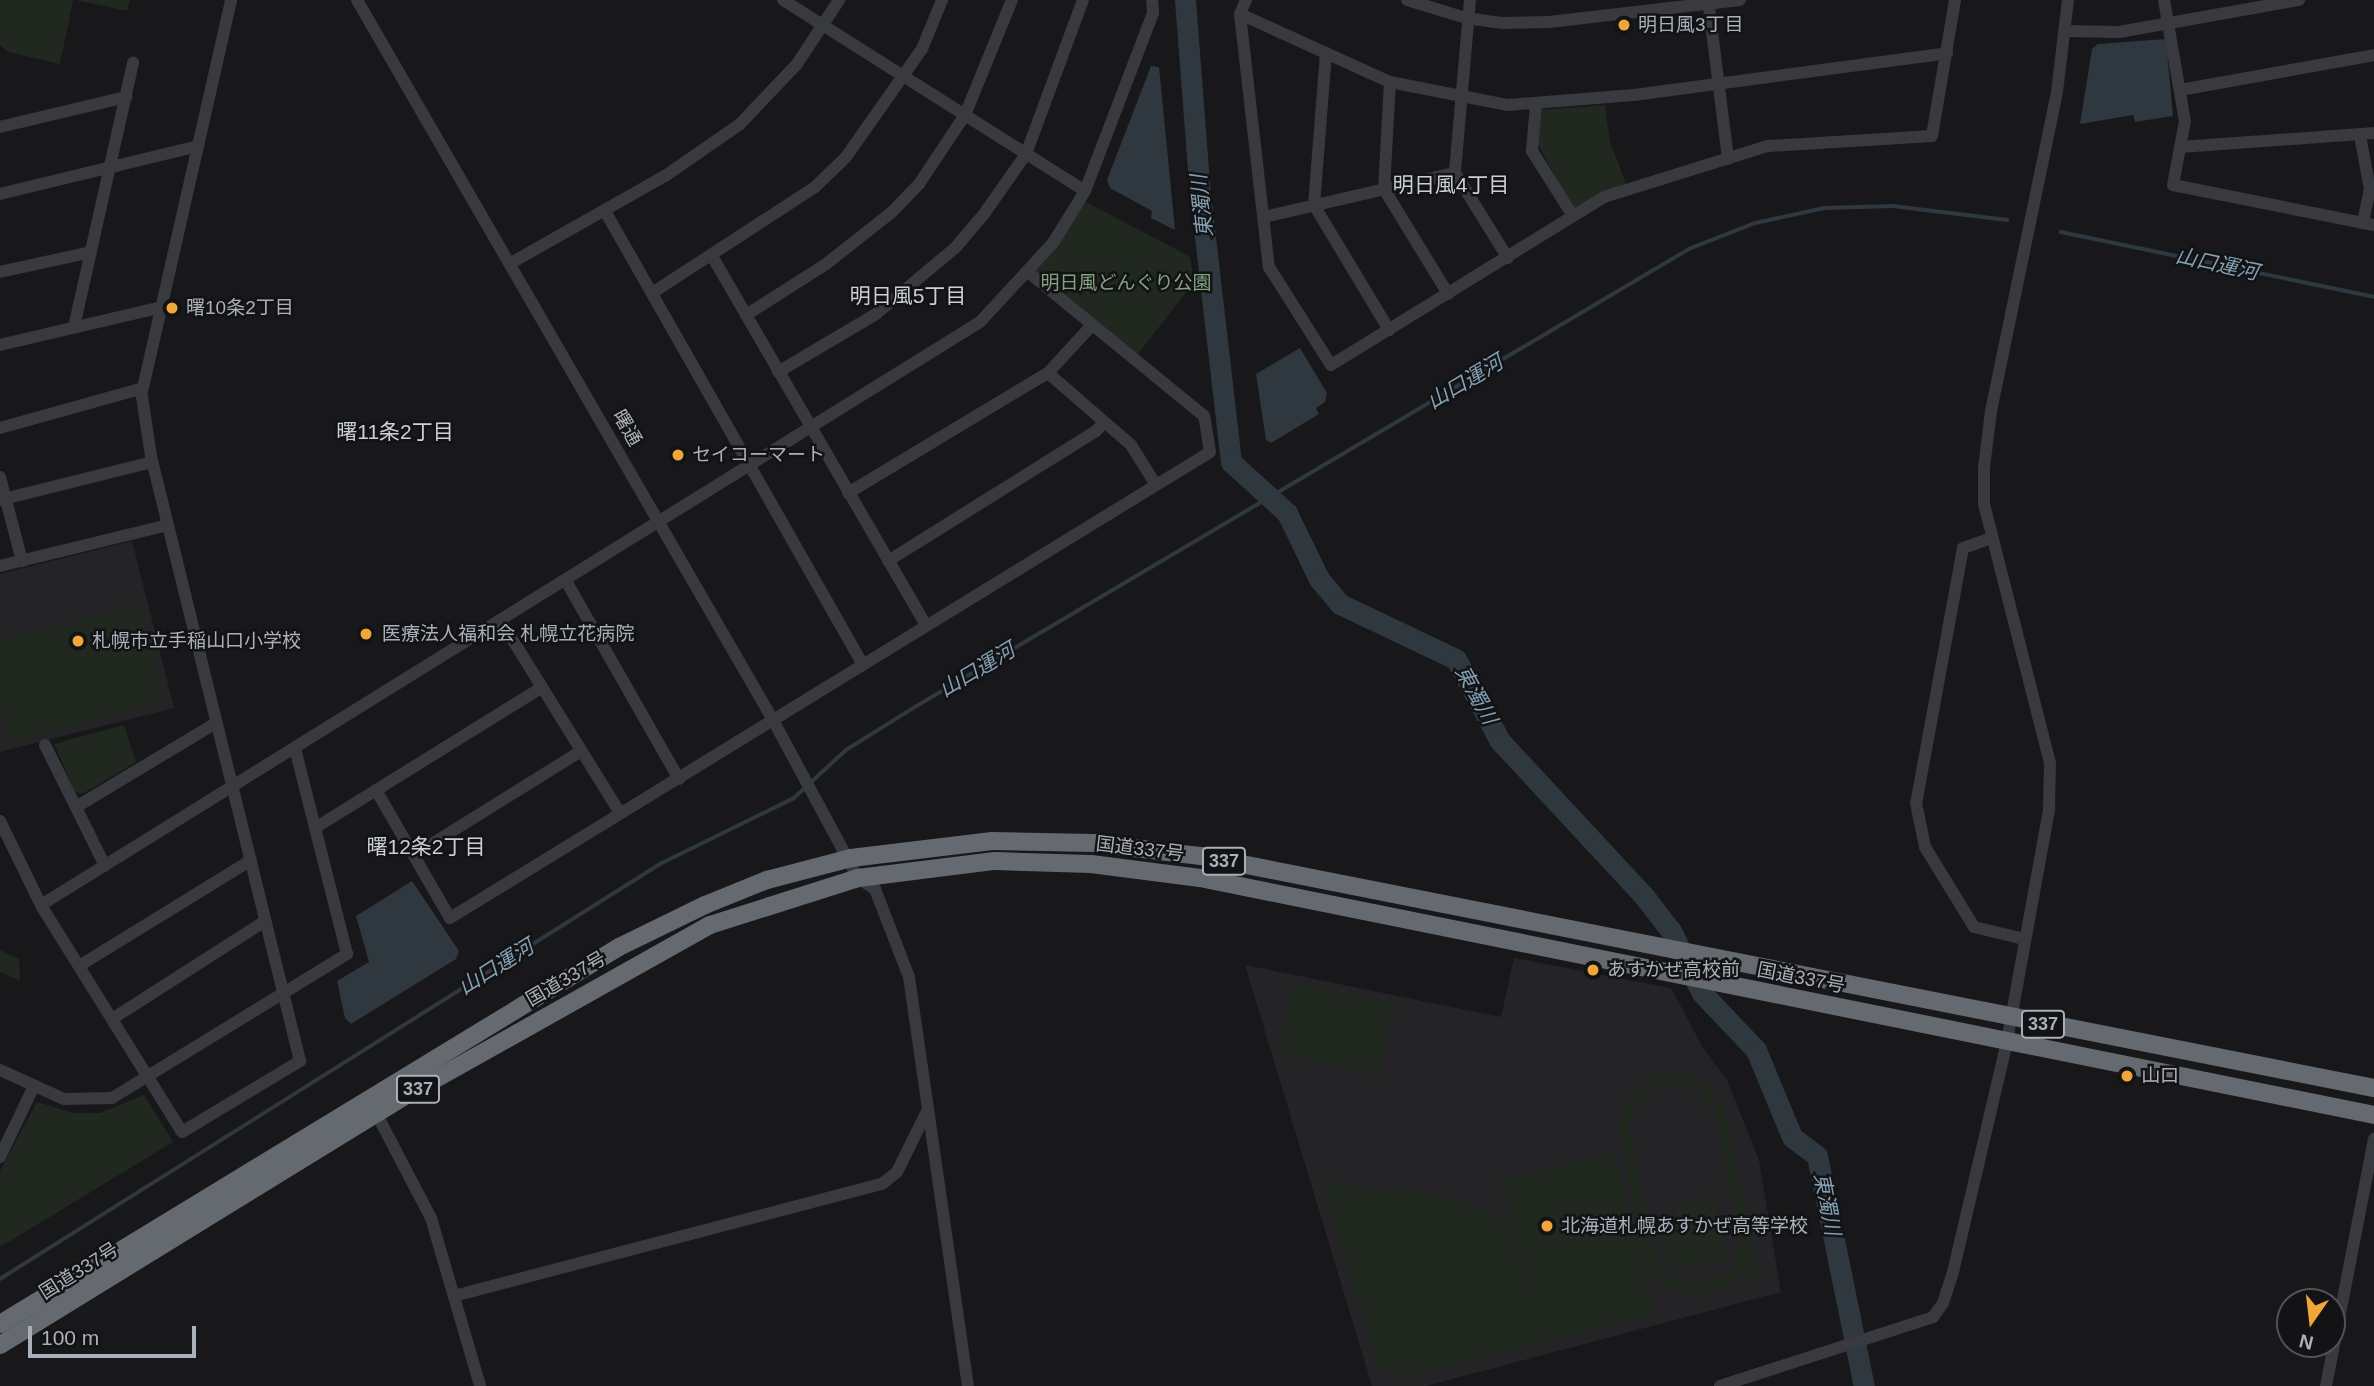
<!DOCTYPE html>
<html>
<head>
<meta charset="utf-8">
<style>
	body { margin:0 }
	#map { position:relative; width:2374px; height:1386px; overflow:hidden; background:#18181a; font-family:Arial,"Noto Sans JP",sans-serif }
	div>[style] { position:absolute }
	[style*='--x'] { left:calc(var(--x)*1px); top:calc(var(--y)*1px); width:calc(var(--w)*1px); rotate:calc(var(--a)*1deg) }
	.built>* { inset:0; background:#242427 }
	.green>* { inset:0; background:#202820; transform-origin:0 0 }
	.water>* { inset:0; background:#2e383e }
	.stream>* { height:3.5px; margin:-1.75px; padding:0 1.75px; transform-origin:1.75px; border-radius:1.75px; background:#2e383e }
	.river>* { height:21px; margin:-10.5px; padding:0 10.5px; transform-origin:10.5px; border-radius:10.5px; background:#2e383e }
	.minor>* { height:12px; margin:-6px; padding:0 6px; transform-origin:6px; border-radius:6px; background:#393a3f }
	.highway>* { height:18px; margin:-9px; padding:0 9px; transform-origin:9px; border-radius:9px; background:#656970 }
	.dots>* { width:19px; height:19px; translate:-50% -50%; box-sizing:border-box; border:4px solid #131315; border-radius:50% }
	span { translate:-50% -50%; white-space:nowrap; text-align:center; line-height:1.15; -webkit-text-stroke:5px #131315; paint-order:stroke }
	.shield-label span { padding:2px 5px; background:#131315; border:2px solid; border-radius:5px; -webkit-text-stroke-width:0 }
	.shield-label { font-size:18px; color:#aab0ba; font-weight:700 }
	.poi-label { font-size:19px; color:#aab0ba }
	.left { translate:0 -50%; text-align:left }
	.park-label { font-size:19px; color:#82a481 }
	.street-label { font-size:19px; color:#aab0ba }
	.neighbourhood-label { font-size:21px; color:#cbcfd6 }
	.water-label { font-size:21px; color:#82a0b4; font-style:italic }
	.north { position:absolute; left:2276px; top:1288px; width:70px; height:70px; box-sizing:border-box; background:#131315; border:2px solid #4f5257; border-radius:50%; rotate:194deg; font-size:19px; font-weight:700; line-height:28px; text-align:center; color:#aab0ba }
	.north::after { content:''; display:block; margin:auto; width:24px; height:32px; background:#f1a639; clip-path:polygon(50% 0,100% 100%,50% 72%,0 100%) }
	.scale { position:absolute; left:28px; top:1326px; width:168px; height:32px; box-sizing:border-box; border:4px solid #aab0ba; border-top:0; padding-left:9px; font-size:21px; line-height:24px; white-space:nowrap; color:#aab0ba; -webkit-text-stroke:5px #131315; paint-order:stroke }
</style>
</head>
<body>
<div id="map">
	<div class="built">
		<div style="clip-path:polygon(132px 541px,174px 708px,0 752px,0 574px)"></div>
		<div style="clip-path:polygon(1514px 958px,1671px 988px,1702px 1046px,1727px 1080px,1759px 1160px,1781px 1292px,1426px 1386px,1372px 1386px,1245px 965px,1501px 1017px)"></div>
	</div>
	<div class="green">
		<div style="clip-path:polygon(0 0,73px 0,60px 64px,8px 52px,0 45px)"></div>
		<div style="clip-path:polygon(76px 0,130px 0,127px 11px)"></div>
		<div style="clip-path:polygon(1605px 105px,1610px 142px,1627px 186px,1574px 212px,1538px 144px,1539px 110px)"></div>
		<div style="clip-path:polygon(1080px 199px,1189px 256px,1195px 281px,1134px 359px,1029px 273px)"></div>
		<div style="clip-path:polygon(141px 604px,165px 700px,12px 744px,0 712px,0 640px)"></div>
		<div style="clip-path:polygon(124px 725px,136px 762px,82px 794px,75px 792px,54px 744px)"></div>
		<div style="clip-path:polygon(0 950px,19px 959px,20px 981px,0 972px)"></div>
		<div style="left:1293px;top:982px;width:103px;height:73px;rotate:12deg"></div>
		<div style="clip-path:polygon(evenodd,1680px 1073px,1706px 1083px,1723px 1105px,1762px 1280px,1751px 1282px,1746px 1266px,1730px 1286px,1702px 1297px,1668px 1289px,1646px 1266px,1619px 1129px,1625px 1102px,1638px 1085px,1658px 1074px,1680px 1073px,1670px 1083px,1694px 1088px,1714px 1109px,1740px 1236px,1732px 1268px,1703px 1285px,1676px 1280px,1656px 1259px,1630px 1131px,1631px 1116px,1640px 1099px,1670px 1083px)"></div>
		<div style="clip-path:polygon(144px 1095px,173px 1142px,0 1247px,0 1171px,37px 1102px,74px 1113px,100px 1113px)"></div>
		<div style="left:1615px;top:1152px;width:167px;height:117px;rotate:76deg"></div>
		<div style="clip-path:polygon(1321px 1180px,1386px 1192px,1388px 1186px,1465px 1202px,1506px 1221px,1547px 1342px,1404px 1378px,1378px 1368px)"></div>
		<div style="clip-path:polygon(1714px 1198px,1729px 1261px,1668px 1269px,1660px 1244px,1668px 1217px,1692px 1200px)"></div>
	</div>
	<div class="water">
		<div style="clip-path:polygon(2166px 39px,2173px 116px,2135px 122px,2133px 115px,2080px 124px,2092px 49px,2098px 44px)"></div>
		<div style="clip-path:polygon(1151px 66px,1159px 67px,1175px 230px,1151px 218px,1152px 211px,1110px 188px,1107px 180px)"></div>
		<div style="clip-path:polygon(1300px 348px,1327px 393px,1325px 402px,1316px 408px,1319px 414px,1271px 443px,1266px 440px,1256px 374px)"></div>
		<div style="clip-path:polygon(412px 881px,459px 951px,456px 959px,351px 1024px,345px 1018px,337px 981px,369px 962px,356px 916px)"></div>
	</div>
	<div class="stream">
		<div style="--x:2061;--y:232;--w:320;--a:11.7"></div>
		<div style="--x:0;--y:1279;--w:782;--a:-32.15"></div>
		<div style="--x:662;--y:863;--w:147;--a:-26.2"></div>
		<div style="--x:794;--y:798;--w:71;--a:-42.7"></div>
		<div style="--x:846;--y:750;--w:81;--a:-31.9"></div>
		<div style="--x:915;--y:707;--w:899;--a:-30.61"></div>
		<div style="--x:1689;--y:249;--w:71;--a:-21.5"></div>
		<div style="--x:1755;--y:223;--w:72;--a:-12.1"></div>
		<div style="--x:1825;--y:208;--w:68;--a:-1.7"></div>
		<div style="--x:1893;--y:206;--w:115;--a:7"></div>
	</div>
	<div class="river">
		<div style="--x:1185;--y:0;--w:195;--a:85.6"></div>
		<div style="--x:1200;--y:194;--w:270;--a:83.4"></div>
		<div style="--x:1231;--y:462;--w:76;--a:42.3"></div>
		<div style="--x:1287;--y:513;--w:73;--a:64.1"></div>
		<div style="--x:1319;--y:579;--w:33;--a:50"></div>
		<div style="--x:1340;--y:604;--w:128;--a:25.4"></div>
		<div style="--x:1456;--y:659;--w:93;--a:61.8"></div>
		<div style="--x:1500;--y:741;--w:212;--a:47.1"></div>
		<div style="--x:1644;--y:896;--w:44;--a:52.4"></div>
		<div style="--x:1671;--y:931;--w:69;--a:63.4"></div>
		<div style="--x:1702;--y:993;--w:79;--a:46.5"></div>
		<div style="--x:1756;--y:1050;--w:94;--a:67.5"></div>
		<div style="--x:1792;--y:1137;--w:31;--a:37"></div>
		<div style="--x:1817;--y:1156;--w:235;--a:78.5"></div>
	</div>
	<div class="minor">
		<div style="--x:357;--y:0;--w:832;--a:59.98"></div>
		<div style="--x:773;--y:720;--w:179;--a:61.7"></div>
		<div style="--x:858;--y:878;--w:20;--a:33"></div>
		<div style="--x:875;--y:889;--w:94;--a:68.9"></div>
		<div style="--x:909;--y:977;--w:412;--a:81.8"></div>
		<div style="--x:783;--y:0;--w:357;--a:32.3"></div>
		<div style="--x:1246;--y:0;--w:15;--a:113"></div>
		<div style="--x:1240;--y:14;--w:255;--a:83.5"></div>
		<div style="--x:1269;--y:267;--w:116;--a:57.7"></div>
		<div style="--x:1331;--y:365;--w:321;--a:-31.6"></div>
		<div style="--x:1604;--y:197;--w:172;--a:-17.3"></div>
		<div style="--x:1768;--y:146;--w:164;--a:-3.5"></div>
		<div style="--x:1932;--y:136;--w:138;--a:-80.4"></div>
		<div style="--x:1407;--y:0;--w:62;--a:17"></div>
		<div style="--x:1466;--y:18;--w:37;--a:8"></div>
		<div style="--x:1503;--y:23;--w:46;--a:-1.2"></div>
		<div style="--x:1549;--y:22;--w:192;--a:-6.6"></div>
		<div style="--x:1470;--y:0;--w:174;--a:95"></div>
		<div style="--x:1455;--y:173;--w:100;--a:58.1"></div>
		<div style="--x:1708;--y:0;--w:160;--a:82.8"></div>
		<div style="--x:2164;--y:0;--w:123;--a:80.2"></div>
		<div style="--x:2185;--y:121;--w:65;--a:100.6"></div>
		<div style="--x:2173;--y:185;--w:205;--a:11.3"></div>
		<div style="--x:1240;--y:14;--w:165;--a:24.4"></div>
		<div style="--x:1390;--y:82;--w:119;--a:11.1"></div>
		<div style="--x:1507;--y:105;--w:127;--a:-4.5"></div>
		<div style="--x:1634;--y:95;--w:316;--a:-7.6"></div>
		<div style="--x:2067;--y:31;--w:52;--a:1.1"></div>
		<div style="--x:2119;--y:32;--w:183;--a:-10.1"></div>
		<div style="--x:1326;--y:53;--w:152;--a:94.5"></div>
		<div style="--x:1314;--y:205;--w:146;--a:59"></div>
		<div style="--x:1390;--y:82;--w:107;--a:93.2"></div>
		<div style="--x:1384;--y:189;--w:123;--a:58.6"></div>
		<div style="--x:2180;--y:90;--w:197;--a:-10.2"></div>
		<div style="--x:1536;--y:104;--w:47;--a:94.9"></div>
		<div style="--x:1532;--y:151;--w:77;--a:57.8"></div>
		<div style="--x:0;--y:127;--w:130;--a:-13.4"></div>
		<div style="--x:2360;--y:136;--w:54;--a:79.3"></div>
		<div style="--x:2370;--y:189;--w:35;--a:102"></div>
		<div style="--x:2180;--y:147;--w:195;--a:-4.1"></div>
		<div style="--x:0;--y:194;--w:204;--a:-13.6"></div>
		<div style="--x:605;--y:211;--w:520;--a:60.38"></div>
		<div style="--x:1264;--y:217;--w:196;--a:-13"></div>
		<div style="--x:712;--y:256;--w:425;--a:59.9"></div>
		<div style="--x:511;--y:263;--w:177;--a:-29.5"></div>
		<div style="--x:665;--y:176;--w:91;--a:-34.7"></div>
		<div style="--x:740;--y:124;--w:83;--a:-46.5"></div>
		<div style="--x:797;--y:64;--w:77;--a:-56.7"></div>
		<div style="--x:0;--y:272;--w:93;--a:-12.4"></div>
		<div style="--x:652;--y:293;--w:194;--a:-33"></div>
		<div style="--x:815;--y:187;--w:43;--a:-44.1"></div>
		<div style="--x:846;--y:157;--w:132;--a:-54.9"></div>
		<div style="--x:922;--y:49;--w:53;--a:-67.8"></div>
		<div style="--x:746;--y:315;--w:95;--a:-32.5"></div>
		<div style="--x:826;--y:264;--w:84;--a:-38.2"></div>
		<div style="--x:892;--y:212;--w:39;--a:-46"></div>
		<div style="--x:919;--y:184;--w:83;--a:-56.3"></div>
		<div style="--x:965;--y:115;--w:124;--a:-67.8"></div>
		<div style="--x:74;--y:327;--w:271;--a:-77.4"></div>
		<div style="--x:0;--y:345;--w:166;--a:-13.2"></div>
		<div style="--x:778;--y:372;--w:114;--a:-30.6"></div>
		<div style="--x:876;--y:314;--w:104;--a:-39.9"></div>
		<div style="--x:956;--y:247;--w:43;--a:-49.7"></div>
		<div style="--x:984;--y:214;--w:73;--a:-55"></div>
		<div style="--x:1026;--y:154;--w:164;--a:-69.7"></div>
		<div style="--x:1048;--y:373;--w:110;--a:40.9"></div>
		<div style="--x:1131;--y:445;--w:47;--a:58"></div>
		<div style="--x:0;--y:428;--w:148;--a:-15.6"></div>
		<div style="--x:143;--y:388;--w:398;--a:-77.2"></div>
		<div style="--x:0;--y:477;--w:87;--a:75.3"></div>
		<div style="--x:848;--y:493;--w:233;--a:-31"></div>
		<div style="--x:1048;--y:373;--w:65;--a:-47.5"></div>
		<div style="--x:0;--y:500;--w:157;--a:-14"></div>
		<div style="--x:1992;--y:538;--w:31;--a:161"></div>
		<div style="--x:1963;--y:548;--w:259;--a:100.4"></div>
		<div style="--x:1916;--y:803;--w:45;--a:78.4"></div>
		<div style="--x:1925;--y:847;--w:94;--a:58.5"></div>
		<div style="--x:1974;--y:927;--w:51;--a:13.5"></div>
		<div style="--x:888;--y:561;--w:245;--a:-32"></div>
		<div style="--x:1096;--y:431;--w:12;--a:-48"></div>
		<div style="--x:0;--y:566;--w:173;--a:-13.7"></div>
		<div style="--x:566;--y:581;--w:228;--a:60.3"></div>
		<div style="--x:501;--y:621;--w:226;--a:58.2"></div>
		<div style="--x:45;--y:745;--w:135;--a:63.6"></div>
		<div style="--x:376;--y:790;--w:148;--a:60"></div>
		<div style="--x:450;--y:918;--w:891;--a:-31.51"></div>
		<div style="--x:1210;--y:452;--w:36;--a:-99"></div>
		<div style="--x:1204;--y:416;--w:226;--a:-140.7"></div>
		<div style="--x:76;--y:807;--w:163;--a:-31"></div>
		<div style="--x:0;--y:821;--w:96;--a:64"></div>
		<div style="--x:42;--y:907;--w:265;--a:58.1"></div>
		<div style="--x:182;--y:1132;--w:138;--a:-31"></div>
		<div style="--x:300;--y:1061;--w:623;--a:-103.84"></div>
		<div style="--x:151;--y:456;--w:67;--a:-98.6"></div>
		<div style="--x:315;--y:828;--w:267;--a:-31.8"></div>
		<div style="--x:414;--y:855;--w:197;--a:-31.9"></div>
		<div style="--x:41;--y:905;--w:1105;--a:-31.84"></div>
		<div style="--x:980;--y:322;--w:108;--a:-47.3"></div>
		<div style="--x:1053;--y:243;--w:61;--a:-58.4"></div>
		<div style="--x:1085;--y:191;--w:191;--a:-69.1"></div>
		<div style="--x:1153;--y:13;--w:13;--a:-94"></div>
		<div style="--x:79;--y:966;--w:202;--a:-31.6"></div>
		<div style="--x:112;--y:1019;--w:182;--a:-32.6"></div>
		<div style="--x:0;--y:1070;--w:70;--a:24.4"></div>
		<div style="--x:64;--y:1099;--w:48;--a:-1.2"></div>
		<div style="--x:112;--y:1098;--w:276;--a:-31.5"></div>
		<div style="--x:347;--y:954;--w:211;--a:-104.2"></div>
		<div style="--x:374;--y:1109;--w:123;--a:62.4"></div>
		<div style="--x:431;--y:1218;--w:175;--a:73.7"></div>
		<div style="--x:0;--y:1157;--w:79;--a:-64.4"></div>
		<div style="--x:454;--y:1296;--w:442;--a:-14.7"></div>
		<div style="--x:882;--y:1184;--w:19;--a:-39"></div>
		<div style="--x:897;--y:1172;--w:66;--a:-63.8"></div>
		<div style="--x:1720;--y:1386;--w:224;--a:-17.9"></div>
		<div style="--x:1933;--y:1317;--w:17;--a:-54"></div>
		<div style="--x:1943;--y:1303;--w:33;--a:-72"></div>
		<div style="--x:1953;--y:1272;--w:237;--a:-76.8"></div>
		<div style="--x:2007;--y:1041;--w:236;--a:-79.7"></div>
		<div style="--x:2049;--y:809;--w:46;--a:-88.8"></div>
		<div style="--x:2050;--y:763;--w:267;--a:-104.3"></div>
		<div style="--x:1984;--y:504;--w:36;--a:-90"></div>
		<div style="--x:1984;--y:468;--w:57;--a:-83"></div>
		<div style="--x:1991;--y:411;--w:326;--a:-78.3"></div>
		<div style="--x:2057;--y:92;--w:93;--a:-83.2"></div>
		<div style="--x:2326;--y:1386;--w:252;--a:-79"></div>
	</div>
	<div class="highway">
		<div style="--x:0;--y:1324;--w:725;--a:-31.34"></div>
		<div style="--x:619;--y:947;--w:96;--a:-26"></div>
		<div style="--x:705;--y:905;--w:67;--a:-22"></div>
		<div style="--x:767;--y:880;--w:87;--a:-14.7"></div>
		<div style="--x:851;--y:858;--w:142;--a:-6.9"></div>
		<div style="--x:992;--y:841;--w:101;--a:1.1"></div>
		<div style="--x:1093;--y:843;--w:109;--a:6.9"></div>
		<div style="--x:1201;--y:856;--w:1196;--a:11.19"></div>
		<div style="--x:0;--y:1345;--w:478;--a:-31.6"></div>
		<div style="--x:407;--y:1095;--w:347;--a:-29.3"></div>
		<div style="--x:710;--y:925;--w:155;--a:-17.6"></div>
		<div style="--x:858;--y:878;--w:138;--a:-7.1"></div>
		<div style="--x:995;--y:861;--w:96;--a:1.8"></div>
		<div style="--x:1091;--y:864;--w:110;--a:7.3"></div>
		<div style="--x:1200;--y:878;--w:1198;--a:11.41"></div>
	</div>
	<div class="dots">
		<div style="left:1624px;top:25px;background:#f1a639"></div>
		<div style="left:172px;top:308px;background:#f1a639"></div>
		<div style="left:678px;top:455px;background:#f1a639"></div>
		<div style="left:366px;top:634px;background:#f1a639"></div>
		<div style="left:78px;top:641px;background:#f1a639"></div>
		<div style="left:1593px;top:970px;background:#f1a639"></div>
		<div style="left:2127px;top:1076px;background:#f1a639"></div>
		<div style="left:1547px;top:1226px;background:#f1a639"></div>
	</div>
	<div class="shield-label">
		<span style="left:1224px;top:861px">337</span>
		<span style="left:2043px;top:1024px">337</span>
		<span style="left:418px;top:1089px">337</span>
	</div>
	<div class="poi-label">
		<span class="left" style="left:1638px;top:25px">明日風3丁目</span>
		<span class="left" style="left:186px;top:308px">曙10条2丁目</span>
		<span class="left" style="left:692px;top:455px">セイコーマート</span>
		<span class="left" style="left:382px;top:634px">医療法人福和会 札幌立花病院</span>
		<span class="left" style="left:92px;top:641px">札幌市立手稲山口小学校</span>
		<span class="left" style="left:1607px;top:970px">あすかぜ高校前</span>
		<span class="left" style="left:2141px;top:1076px">山口</span>
		<span class="left" style="left:1561px;top:1226px">北海道札幌あすかぜ高等学校</span>
	</div>
	<div class="park-label">
		<span style="left:1126px;top:283px">明日風どんぐり公園</span>
	</div>
	<div class="street-label">
		<span style="left:627px;top:428px;rotate:60deg">曙通</span>
		<span style="left:1140px;top:849px;rotate:7deg">国道337号</span>
		<span style="left:1801px;top:978px;rotate:11deg">国道337号</span>
		<span style="left:566px;top:979px;rotate:-30deg">国道337号</span>
		<span style="left:79px;top:1271px;rotate:-32deg">国道337号</span>
	</div>
	<div class="neighbourhood-label">
		<span style="left:1451px;top:185px">明日風4丁目</span>
		<span style="left:908px;top:296px">明日風5丁目</span>
		<span style="left:395px;top:432px">曙11条2丁目</span>
		<span style="left:426px;top:847px">曙12条2丁目</span>
	</div>
	<div class="water-label">
		<span style="left:1202px;top:206px;rotate:-96deg">東濁川</span>
		<span style="left:2217px;top:264px;rotate:12deg">山口運河</span>
		<span style="left:1465px;top:382px;rotate:-31deg">山口運河</span>
		<span style="left:977px;top:670px;rotate:-31deg">山口運河</span>
		<span style="left:1476px;top:695px;rotate:61deg">東濁川</span>
		<span style="left:496px;top:967px;rotate:-32deg">山口運河</span>
		<span style="left:1827px;top:1204px;rotate:79deg">東濁川</span>
	</div>
	<div class="north">N</div>
	<div class="scale">100 m</div>
</div>
</body>
</html>
